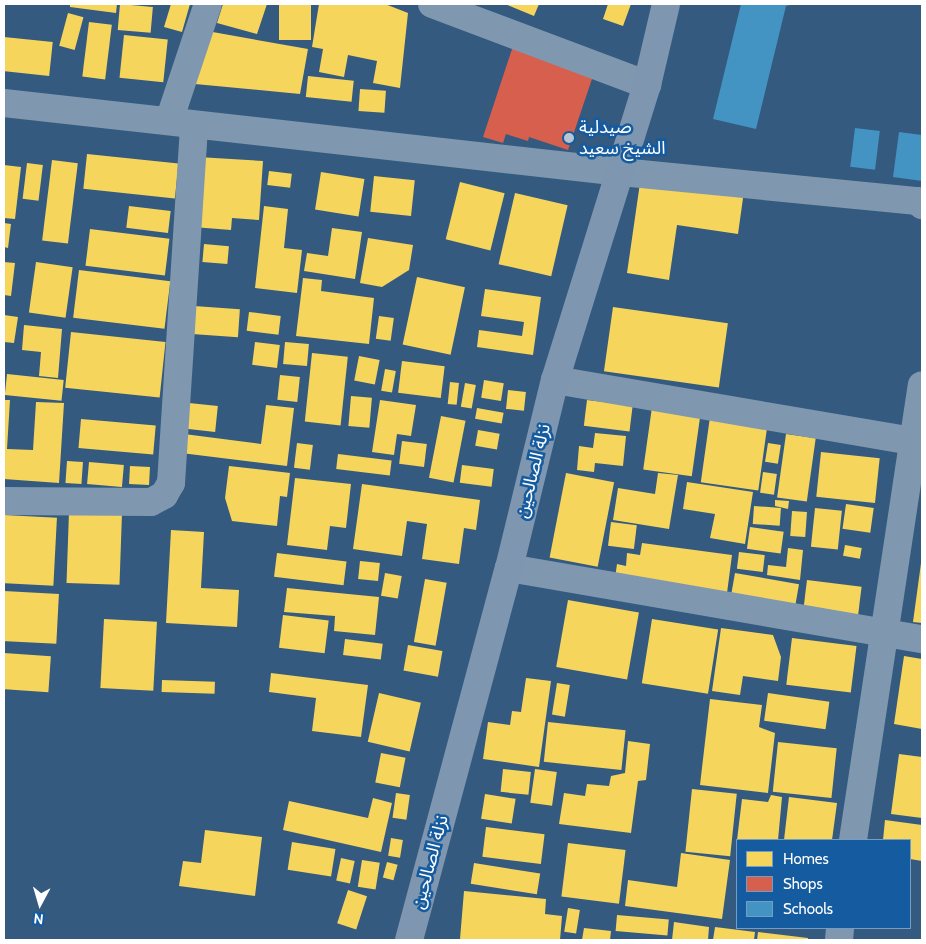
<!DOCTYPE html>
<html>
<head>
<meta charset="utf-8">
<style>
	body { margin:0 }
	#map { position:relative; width:926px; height:944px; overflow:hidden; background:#345a80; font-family:Cabin,"Noto Sans Arabic",sans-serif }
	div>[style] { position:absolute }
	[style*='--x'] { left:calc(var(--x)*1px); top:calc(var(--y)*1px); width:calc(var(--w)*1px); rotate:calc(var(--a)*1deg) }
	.homes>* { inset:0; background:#f6d55c; transform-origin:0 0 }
	.shops>* { inset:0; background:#d6604d }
	.schools>* { inset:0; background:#4393c3; transform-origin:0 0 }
	.minor>* { height:28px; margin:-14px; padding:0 14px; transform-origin:14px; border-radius:14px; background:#7f98b0 }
	.major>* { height:28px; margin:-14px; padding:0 14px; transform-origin:14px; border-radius:14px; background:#7e96af }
	.dots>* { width:14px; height:14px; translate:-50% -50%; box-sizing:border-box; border:2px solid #155b9f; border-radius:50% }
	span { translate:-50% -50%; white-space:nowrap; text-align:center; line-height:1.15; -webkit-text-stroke:5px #155b9f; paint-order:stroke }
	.poi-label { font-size:18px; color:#fff }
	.left { translate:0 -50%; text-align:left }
	.street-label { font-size:18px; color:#fff }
	.frame { position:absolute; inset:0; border:5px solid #fff; pointer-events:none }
	.legend { position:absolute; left:736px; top:839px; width:175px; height:90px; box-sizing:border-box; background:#155b9f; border:1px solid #739dc5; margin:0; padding:6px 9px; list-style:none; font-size:15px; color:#fff }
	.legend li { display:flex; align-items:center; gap:10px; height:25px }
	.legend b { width:25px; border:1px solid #739dc5 }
	.north { position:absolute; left:15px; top:879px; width:50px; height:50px; -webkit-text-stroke:4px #155b9f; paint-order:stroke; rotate:186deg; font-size:14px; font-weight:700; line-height:20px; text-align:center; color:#fff }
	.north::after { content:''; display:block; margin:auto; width:18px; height:22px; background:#fff; clip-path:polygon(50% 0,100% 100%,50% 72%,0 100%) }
</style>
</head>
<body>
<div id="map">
	<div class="homes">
		<div style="clip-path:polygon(70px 4px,117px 4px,116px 13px,70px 7px)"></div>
		<div style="left:120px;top:4px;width:33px;height:26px;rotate:5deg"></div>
		<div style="clip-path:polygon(171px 4px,190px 4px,182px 32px,164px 27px)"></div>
		<div style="clip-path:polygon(223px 4px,267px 4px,257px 34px,217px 23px)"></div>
		<div style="left:279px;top:4px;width:32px;height:36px"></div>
		<div style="clip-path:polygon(319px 4px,385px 4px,408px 13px,400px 88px,373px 83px,377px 61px,348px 55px,344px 77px,319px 72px,323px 49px,312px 47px)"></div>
		<div style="clip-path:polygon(505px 4px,539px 4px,534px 16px)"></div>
		<div style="clip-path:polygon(608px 4px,631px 4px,623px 26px,603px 19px)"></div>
		<div style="left:68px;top:13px;width:16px;height:34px;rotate:15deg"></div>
		<div style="left:89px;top:22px;width:23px;height:55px;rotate:7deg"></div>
		<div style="clip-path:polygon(207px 31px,308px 49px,300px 94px,195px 84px)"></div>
		<div style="left:124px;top:35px;width:44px;height:43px;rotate:6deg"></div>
		<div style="left:4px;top:37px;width:49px;height:34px;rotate:6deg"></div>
		<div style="left:308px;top:76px;width:46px;height:21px;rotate:6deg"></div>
		<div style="left:360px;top:89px;width:26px;height:22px;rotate:4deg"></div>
		<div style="left:87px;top:154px;width:92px;height:35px;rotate:6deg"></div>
		<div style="clip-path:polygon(198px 157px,263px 161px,259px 220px,232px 218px,231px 230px,193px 227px)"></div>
		<div style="left:52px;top:160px;width:26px;height:81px;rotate:7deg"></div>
		<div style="left:27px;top:163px;width:16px;height:36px;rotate:7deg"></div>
		<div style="clip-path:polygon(4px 165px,21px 167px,15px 219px,4px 218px)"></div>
		<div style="left:269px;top:171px;width:23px;height:14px;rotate:7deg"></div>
		<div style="left:321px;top:172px;width:44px;height:38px;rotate:9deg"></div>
		<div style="left:374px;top:176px;width:41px;height:36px;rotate:6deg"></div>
		<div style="clip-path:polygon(641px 176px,744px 191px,738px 234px,677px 225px,669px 280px,627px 273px)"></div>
		<div style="left:460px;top:182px;width:46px;height:59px;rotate:14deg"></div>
		<div style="left:515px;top:193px;width:54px;height:73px;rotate:13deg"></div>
		<div style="left:129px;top:206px;width:42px;height:22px;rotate:7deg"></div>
		<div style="clip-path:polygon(264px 206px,288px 209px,284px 248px,302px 250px,297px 293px,255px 288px)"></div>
		<div style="clip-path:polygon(4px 223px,11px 224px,8px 248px,4px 247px)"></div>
		<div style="clip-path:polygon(332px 228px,362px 232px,355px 279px,304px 271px,307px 253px,328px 256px)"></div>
		<div style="left:90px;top:229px;width:80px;height:37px;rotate:7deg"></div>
		<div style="clip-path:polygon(368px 238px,413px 245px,409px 270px,382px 287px,360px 283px)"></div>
		<div style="left:204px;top:244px;width:25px;height:18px;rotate:5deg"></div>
		<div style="clip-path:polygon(4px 262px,15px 263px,11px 296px,4px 295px)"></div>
		<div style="left:36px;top:262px;width:37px;height:51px;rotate:8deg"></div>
		<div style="left:79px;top:270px;width:92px;height:48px;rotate:7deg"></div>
		<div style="left:417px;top:277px;width:49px;height:69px;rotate:12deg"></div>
		<div style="clip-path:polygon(303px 278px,322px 280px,321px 291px,374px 298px,369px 344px,296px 336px)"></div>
		<div style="clip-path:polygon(485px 289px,541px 297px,533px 355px,477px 347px,479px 330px,522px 336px,524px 322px,481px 316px)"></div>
		<div style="left:194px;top:306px;width:46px;height:28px;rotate:4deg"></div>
		<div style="left:613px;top:307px;width:116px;height:65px;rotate:8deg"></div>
		<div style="left:249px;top:312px;width:32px;height:19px;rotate:7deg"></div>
		<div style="clip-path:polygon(4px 315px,18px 317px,14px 343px,4px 342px)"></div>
		<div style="left:379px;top:316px;width:15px;height:23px;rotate:8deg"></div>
		<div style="clip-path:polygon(24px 325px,62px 329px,58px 378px,39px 376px,41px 352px,22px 350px)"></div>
		<div style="left:71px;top:332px;width:95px;height:56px;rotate:6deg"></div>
		<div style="left:255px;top:342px;width:25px;height:23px;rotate:7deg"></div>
		<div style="left:285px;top:342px;width:24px;height:22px;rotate:5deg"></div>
		<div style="left:312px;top:353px;width:36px;height:69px;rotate:6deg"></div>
		<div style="left:359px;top:356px;width:21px;height:25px;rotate:11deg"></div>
		<div style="left:402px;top:361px;width:43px;height:32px;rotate:7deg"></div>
		<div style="left:385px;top:369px;width:11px;height:22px;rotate:10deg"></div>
		<div style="left:7px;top:374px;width:57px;height:21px;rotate:6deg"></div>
		<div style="left:280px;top:375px;width:20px;height:25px;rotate:6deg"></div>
		<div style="left:484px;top:380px;width:20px;height:18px;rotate:9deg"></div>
		<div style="left:450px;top:382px;width:9px;height:22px;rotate:6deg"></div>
		<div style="left:465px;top:383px;width:11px;height:24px;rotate:10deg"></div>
		<div style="left:508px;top:390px;width:18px;height:19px;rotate:6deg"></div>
		<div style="left:351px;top:396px;width:21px;height:30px;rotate:5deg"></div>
		<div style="clip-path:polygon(4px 400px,10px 400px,7px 449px,33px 450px,36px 402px,64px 403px,59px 483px,4px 479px)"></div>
		<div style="clip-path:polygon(380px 400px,416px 405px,411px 436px,397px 434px,394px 455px,372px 452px)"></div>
		<div style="left:587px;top:400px;width:46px;height:26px;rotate:7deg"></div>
		<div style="left:189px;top:403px;width:29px;height:26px;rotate:6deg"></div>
		<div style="clip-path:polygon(266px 405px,294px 408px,287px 466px,181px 453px,184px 434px,261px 444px)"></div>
		<div style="left:652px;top:407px;width:49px;height:63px;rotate:8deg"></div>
		<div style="left:477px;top:408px;width:27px;height:11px;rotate:10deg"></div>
		<div style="left:441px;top:416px;width:25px;height:63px;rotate:11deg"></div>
		<div style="left:710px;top:417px;width:58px;height:66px;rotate:8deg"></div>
		<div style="left:81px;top:419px;width:75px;height:29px;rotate:5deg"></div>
		<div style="left:478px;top:430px;width:22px;height:16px;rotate:10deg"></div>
		<div style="clip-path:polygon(595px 433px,626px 436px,623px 466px,595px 463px,594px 472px,577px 470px,579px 446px,593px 448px)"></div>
		<div style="left:786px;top:434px;width:30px;height:64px;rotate:8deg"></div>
		<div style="left:402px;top:441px;width:25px;height:23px;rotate:7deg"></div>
		<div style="left:297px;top:443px;width:16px;height:25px;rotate:7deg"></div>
		<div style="left:768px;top:443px;width:13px;height:19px;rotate:9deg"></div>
		<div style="left:821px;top:452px;width:59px;height:45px;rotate:6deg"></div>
		<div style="left:338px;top:454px;width:54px;height:15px;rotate:7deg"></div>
		<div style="left:67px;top:461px;width:16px;height:22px;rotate:4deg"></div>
		<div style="left:89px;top:462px;width:35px;height:22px;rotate:5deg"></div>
		<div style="left:462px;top:465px;width:32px;height:18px;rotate:7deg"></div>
		<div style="left:130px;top:466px;width:20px;height:18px;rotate:3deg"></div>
		<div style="clip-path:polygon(229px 466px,290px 473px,287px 497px,280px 496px,277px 526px,232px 521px,225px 498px)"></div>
		<div style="left:763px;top:472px;width:14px;height:21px;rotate:8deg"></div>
		<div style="left:566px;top:473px;width:49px;height:86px;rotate:11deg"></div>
		<div style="clip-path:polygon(658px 473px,678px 475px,669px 529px,613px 520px,618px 488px,655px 494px)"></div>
		<div style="clip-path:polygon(295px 478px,351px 484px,346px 528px,330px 526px,327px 550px,287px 545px)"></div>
		<div style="clip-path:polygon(687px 482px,753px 492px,745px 544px,710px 538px,715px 514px,683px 509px)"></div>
		<div style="clip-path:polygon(362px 484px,480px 500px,476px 530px,464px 528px,459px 564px,422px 559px,427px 524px,407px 521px,402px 556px,353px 549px)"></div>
		<div style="clip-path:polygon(775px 500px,789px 501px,788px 509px,775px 506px)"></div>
		<div style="left:846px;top:504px;width:28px;height:25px;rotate:8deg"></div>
		<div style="left:754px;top:506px;width:27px;height:18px;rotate:4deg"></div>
		<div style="left:815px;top:508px;width:27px;height:39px;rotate:6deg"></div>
		<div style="left:792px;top:511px;width:15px;height:25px;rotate:4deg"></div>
		<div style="left:69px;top:512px;width:53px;height:71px;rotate:2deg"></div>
		<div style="left:4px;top:515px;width:53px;height:68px;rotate:3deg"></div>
		<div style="left:611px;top:522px;width:26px;height:24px;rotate:7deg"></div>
		<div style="left:750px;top:527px;width:34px;height:22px;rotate:8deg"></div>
		<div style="clip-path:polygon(171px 530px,204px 532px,201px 588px,239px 590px,237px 627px,166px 623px)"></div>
		<div style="clip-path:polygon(642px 543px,732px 555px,727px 593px,615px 578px,617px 564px,626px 566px,627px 553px,640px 555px)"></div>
		<div style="left:845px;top:545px;width:17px;height:11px;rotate:10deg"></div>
		<div style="clip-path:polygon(788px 548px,803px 550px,800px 580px,767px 575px,768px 565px,786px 567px)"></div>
		<div style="left:739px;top:552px;width:26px;height:17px;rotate:7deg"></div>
		<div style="left:277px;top:553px;width:70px;height:24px;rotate:7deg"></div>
		<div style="clip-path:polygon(922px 556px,922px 623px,913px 622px)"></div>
		<div style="left:360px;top:561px;width:20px;height:18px;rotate:6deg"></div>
		<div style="left:385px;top:573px;width:17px;height:23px;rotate:10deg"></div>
		<div style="left:735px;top:573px;width:65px;height:25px;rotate:10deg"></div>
		<div style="left:425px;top:579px;width:22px;height:64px;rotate:10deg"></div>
		<div style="left:807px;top:580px;width:55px;height:34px;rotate:7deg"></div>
		<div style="clip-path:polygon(287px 588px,379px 597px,375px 635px,334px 631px,335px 616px,284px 612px)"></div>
		<div style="left:4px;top:591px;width:55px;height:50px;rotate:3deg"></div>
		<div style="left:568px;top:600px;width:72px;height:68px;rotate:10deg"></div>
		<div style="left:283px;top:615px;width:46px;height:33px;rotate:7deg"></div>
		<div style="left:104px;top:619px;width:53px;height:69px;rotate:3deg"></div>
		<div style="left:652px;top:619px;width:67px;height:65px;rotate:9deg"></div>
		<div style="clip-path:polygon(721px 628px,773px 635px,781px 657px,778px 681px,743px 676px,740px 695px,712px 691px)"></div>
		<div style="left:792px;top:638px;width:65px;height:47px;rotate:7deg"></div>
		<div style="left:345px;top:639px;width:38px;height:16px;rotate:7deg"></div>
		<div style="left:408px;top:645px;width:35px;height:26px;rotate:10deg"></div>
		<div style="left:4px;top:653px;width:47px;height:36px;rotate:4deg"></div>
		<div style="clip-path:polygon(904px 656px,922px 659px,922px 729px,894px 724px)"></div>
		<div style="clip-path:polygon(271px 673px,368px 685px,361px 737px,312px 731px,316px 698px,269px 692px)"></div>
		<div style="clip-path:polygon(526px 678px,551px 681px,539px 767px,483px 759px,488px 722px,510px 725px,512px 711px,521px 712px)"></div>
		<div style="left:162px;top:680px;width:53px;height:12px;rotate:2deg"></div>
		<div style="left:557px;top:683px;width:13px;height:32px;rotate:9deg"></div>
		<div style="left:379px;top:693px;width:43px;height:50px;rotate:13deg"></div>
		<div style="left:768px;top:693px;width:62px;height:28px;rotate:8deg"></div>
		<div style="clip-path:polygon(710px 699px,762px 705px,759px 727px,775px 733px,768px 793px,700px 785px)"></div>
		<div style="left:548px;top:722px;width:78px;height:40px;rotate:6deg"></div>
		<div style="clip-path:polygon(628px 741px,650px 744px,646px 780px,638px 781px,631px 833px,559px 824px,564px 793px,585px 796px,587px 784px,609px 786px,611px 776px,625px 773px)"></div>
		<div style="left:778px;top:742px;width:59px;height:50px;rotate:6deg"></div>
		<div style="left:381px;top:753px;width:25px;height:30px;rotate:11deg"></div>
		<div style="clip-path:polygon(899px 754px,922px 757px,922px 818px,891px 814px)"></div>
		<div style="left:503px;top:769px;width:28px;height:23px;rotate:6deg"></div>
		<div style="left:535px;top:769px;width:22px;height:34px;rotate:8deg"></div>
		<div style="left:692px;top:789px;width:45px;height:63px;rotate:6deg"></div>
		<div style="left:396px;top:793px;width:14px;height:25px;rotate:8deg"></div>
		<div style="left:485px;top:794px;width:31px;height:25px;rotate:9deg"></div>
		<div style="clip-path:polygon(771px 795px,782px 797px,778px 840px,737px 840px,742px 799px,768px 802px)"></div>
		<div style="clip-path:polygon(789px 797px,837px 803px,832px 840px,784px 840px)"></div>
		<div style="clip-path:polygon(373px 798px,392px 803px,381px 852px,283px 830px,289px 801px,368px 818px)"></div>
		<div style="clip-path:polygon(885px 820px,922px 825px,922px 861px,910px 859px,910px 840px,883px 840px)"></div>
		<div style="left:486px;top:827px;width:59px;height:30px;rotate:7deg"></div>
		<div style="clip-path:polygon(205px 830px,262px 837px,255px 896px,179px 886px,183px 861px,201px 863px)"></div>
		<div style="left:391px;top:838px;width:12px;height:18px;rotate:9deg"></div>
		<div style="left:292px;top:842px;width:44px;height:28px;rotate:9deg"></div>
		<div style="left:568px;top:843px;width:58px;height:54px;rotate:7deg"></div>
		<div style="clip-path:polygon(681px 853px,730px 860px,722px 919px,625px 906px,628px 880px,677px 887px)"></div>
		<div style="left:341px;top:858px;width:14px;height:23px;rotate:12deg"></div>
		<div style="left:362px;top:860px;width:18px;height:27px;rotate:9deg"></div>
		<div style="left:387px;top:862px;width:11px;height:16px;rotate:15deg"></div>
		<div style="left:474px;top:863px;width:67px;height:21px;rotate:9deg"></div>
		<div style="left:348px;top:890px;width:20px;height:35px;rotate:18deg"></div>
		<div style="clip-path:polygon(464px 891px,546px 899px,545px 914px,562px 916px,560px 940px,460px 939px)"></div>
		<div style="left:568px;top:908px;width:12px;height:24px;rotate:9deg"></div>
		<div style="left:617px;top:915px;width:52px;height:16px;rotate:5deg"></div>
		<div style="clip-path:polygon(674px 922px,709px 927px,708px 940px,672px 940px)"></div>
		<div style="clip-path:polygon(715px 927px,755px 932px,754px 940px,713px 940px)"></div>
		<div style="clip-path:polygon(584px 928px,611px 931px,610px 940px,582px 940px)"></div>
		<div style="clip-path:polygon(758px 932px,808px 938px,808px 940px,757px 940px)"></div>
	</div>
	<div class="shops">
		<div style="clip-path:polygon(513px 46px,594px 73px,568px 150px,529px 137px,528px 141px,506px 134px,503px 143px,483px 137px)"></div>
	</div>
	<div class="schools">
		<div style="clip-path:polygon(741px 4px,794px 4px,786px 6px,756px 129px,713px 119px)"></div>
		<div style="left:855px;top:128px;width:25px;height:39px;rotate:7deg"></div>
		<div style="clip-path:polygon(899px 132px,922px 135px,922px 181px,893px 177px)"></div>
	</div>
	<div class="minor">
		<div style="--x:432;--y:4;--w:230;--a:20.6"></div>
		<div style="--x:4;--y:103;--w:621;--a:6.38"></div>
		<div style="--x:621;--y:172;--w:298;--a:5.6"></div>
		<div style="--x:918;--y:201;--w:6;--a:45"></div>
		<div style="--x:169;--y:121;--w:123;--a:-71.6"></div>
		<div style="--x:555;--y:380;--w:363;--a:9.7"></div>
		<div style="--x:4;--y:501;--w:147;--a:0.4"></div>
		<div style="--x:151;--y:502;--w:15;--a:-28"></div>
		<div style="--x:164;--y:495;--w:14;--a:-60"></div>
		<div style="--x:171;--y:483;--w:358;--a:-86.3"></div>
		<div style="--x:509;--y:568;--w:419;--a:9.8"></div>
		<div style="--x:853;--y:840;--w:460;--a:-81.4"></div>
		<div style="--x:839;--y:940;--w:12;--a:-85"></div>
	</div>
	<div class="major">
		<div style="--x:409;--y:940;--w:385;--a:-75"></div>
		<div style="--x:509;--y:568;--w:194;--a:-76.3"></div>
		<div style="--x:555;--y:380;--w:309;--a:-72.7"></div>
		<div style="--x:647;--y:85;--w:83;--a:-76.8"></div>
	</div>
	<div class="dots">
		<div style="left:569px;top:138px;background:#b8c5d3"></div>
	</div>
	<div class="poi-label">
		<span class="left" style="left:579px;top:138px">صيدلية<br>الشيخ سعيد</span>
	</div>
	<div class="street-label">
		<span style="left:533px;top:471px;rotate:-76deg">نزلة الصالحين</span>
		<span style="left:430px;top:862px;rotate:-75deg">نزلة الصالحين</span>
	</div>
	<div class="frame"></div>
	<ul class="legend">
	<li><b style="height:14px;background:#f6d55c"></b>Homes</li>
	<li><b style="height:14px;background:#d6604d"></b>Shops</li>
	<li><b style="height:14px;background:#4393c3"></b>Schools</li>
	</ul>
	<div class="north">N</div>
</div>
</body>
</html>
